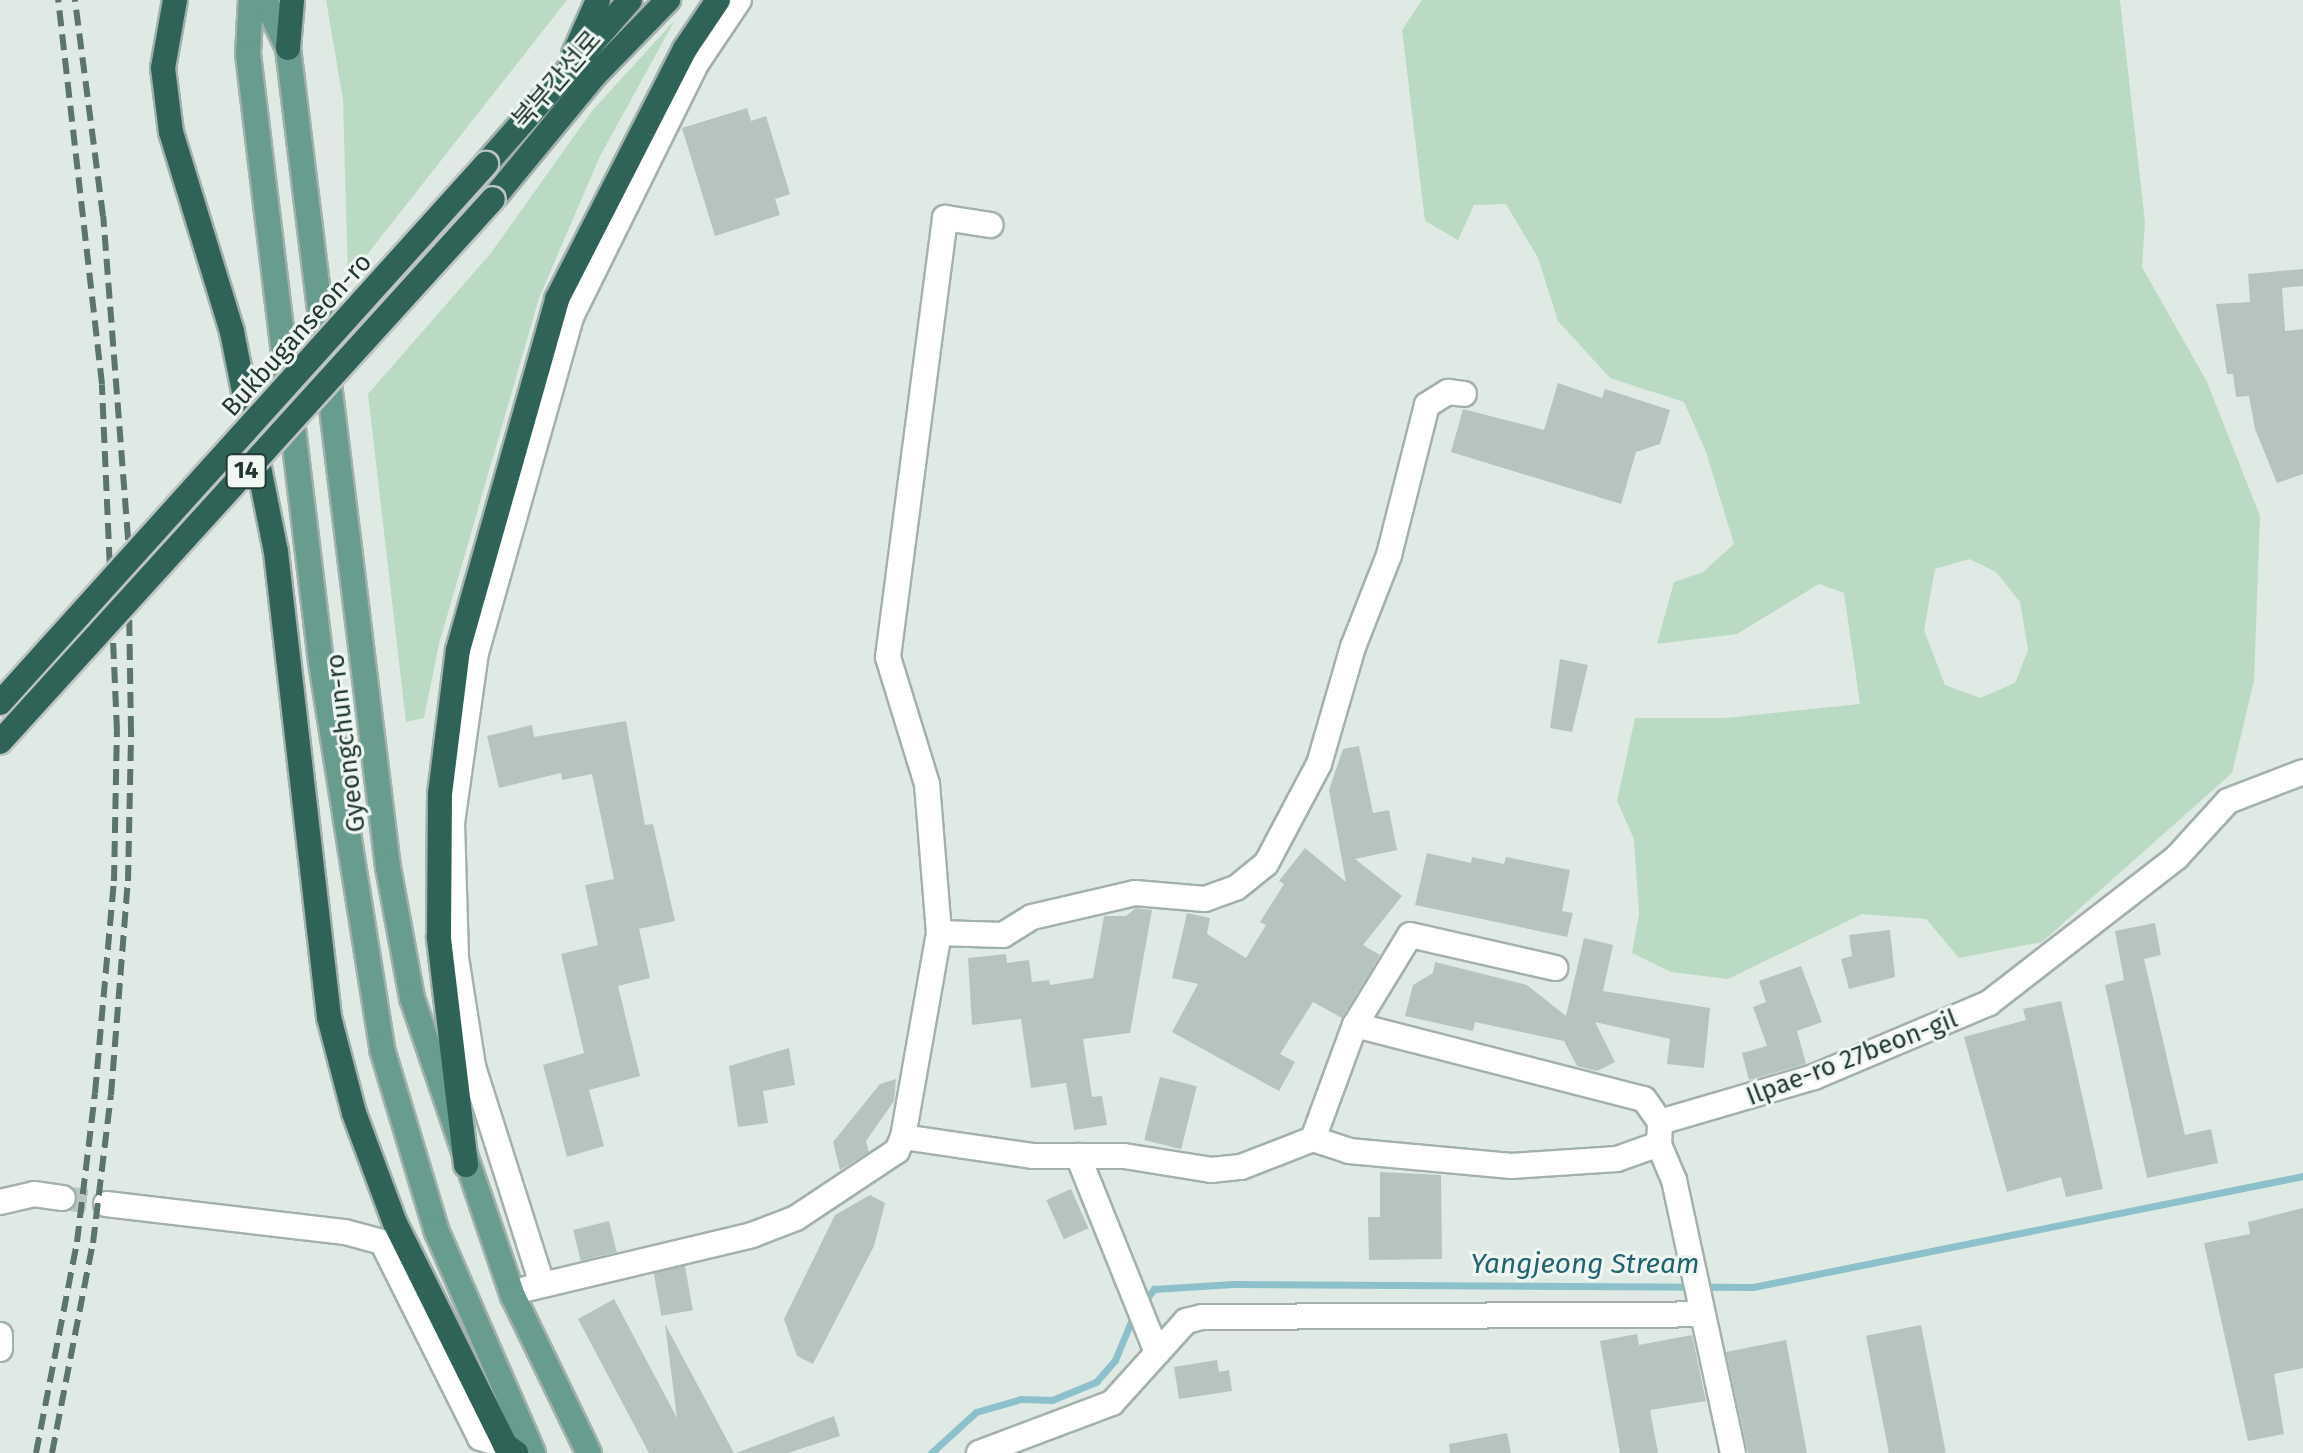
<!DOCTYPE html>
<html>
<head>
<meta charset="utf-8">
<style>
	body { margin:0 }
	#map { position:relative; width:2303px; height:1453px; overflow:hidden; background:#e0eae5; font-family:"Fira Sans","Noto Sans KR",sans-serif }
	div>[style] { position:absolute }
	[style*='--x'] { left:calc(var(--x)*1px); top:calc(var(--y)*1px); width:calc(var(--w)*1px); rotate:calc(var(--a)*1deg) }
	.green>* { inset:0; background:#badac3 }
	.stream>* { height:7px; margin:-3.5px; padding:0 3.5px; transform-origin:3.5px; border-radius:3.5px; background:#8cc1cb }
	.building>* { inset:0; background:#b6c4be; transform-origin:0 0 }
	.minor-tunnel>* { height:24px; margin-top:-12px; transform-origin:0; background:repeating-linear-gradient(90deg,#bac7c1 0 24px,transparent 0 36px) }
	.roads { filter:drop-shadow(2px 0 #a3b1ac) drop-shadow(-2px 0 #a3b1ac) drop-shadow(0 2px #a3b1ac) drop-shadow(0 -2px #a3b1ac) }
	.minor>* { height:24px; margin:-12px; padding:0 12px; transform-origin:12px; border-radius:12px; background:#fff }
	.major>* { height:24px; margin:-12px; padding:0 12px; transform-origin:12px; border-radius:12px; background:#689c8f }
	.highway>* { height:24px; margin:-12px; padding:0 12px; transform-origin:12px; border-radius:12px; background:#306358 }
	.rail>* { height:6px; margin-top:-3px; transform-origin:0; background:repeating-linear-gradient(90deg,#5c746e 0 16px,transparent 0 24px) }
	.bridges { filter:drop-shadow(2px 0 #bdc4c2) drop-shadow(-2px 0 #bdc4c2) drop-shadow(0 2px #bdc4c2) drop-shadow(0 -2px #bdc4c2) }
	.highway-bridge>* { height:24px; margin:-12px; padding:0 12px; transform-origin:12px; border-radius:12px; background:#306358 }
	span { translate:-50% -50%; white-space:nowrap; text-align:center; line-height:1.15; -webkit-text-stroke:6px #f0f7f3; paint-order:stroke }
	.shield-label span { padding:2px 6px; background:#f0f7f3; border:2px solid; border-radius:6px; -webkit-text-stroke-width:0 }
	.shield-label { font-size:24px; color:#223933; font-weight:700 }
	.street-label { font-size:26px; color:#223933 }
	.water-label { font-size:28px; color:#216370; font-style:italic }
</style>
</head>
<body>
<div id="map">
	<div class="green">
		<div style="clip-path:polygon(326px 0,567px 0,348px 279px,343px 100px)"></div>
		<div style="clip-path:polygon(evenodd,1422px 0,2120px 0,2145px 222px,2142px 267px,2207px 382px,2260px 516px,2254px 681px,2232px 773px,2042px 942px,1959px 958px,1926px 919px,1862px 914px,1728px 979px,1671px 972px,1632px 953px,1639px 914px,1634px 839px,1617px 801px,1635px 718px,1726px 718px,1860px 704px,1844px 593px,1819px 584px,1737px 634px,1657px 644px,1674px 582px,1703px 572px,1734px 544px,1706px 452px,1684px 402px,1610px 378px,1558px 321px,1538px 258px,1506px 204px,1474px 205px,1458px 240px,1425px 221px,1402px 30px,1422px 0,1969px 559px,1996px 572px,2020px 602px,2028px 650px,2015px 683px,1980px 698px,1945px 685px,1924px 630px,1935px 569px,1969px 559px)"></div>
		<div style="clip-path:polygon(675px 20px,600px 156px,539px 298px,439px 644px,424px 718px,406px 722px,368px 394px,491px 253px,592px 111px)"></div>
	</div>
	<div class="stream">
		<div style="--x:1143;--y:1303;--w:18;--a:-52"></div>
		<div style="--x:1154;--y:1289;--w:79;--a:-3.6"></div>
		<div style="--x:1233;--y:1284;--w:520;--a:0.33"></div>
		<div style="--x:1753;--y:1287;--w:561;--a:-11.41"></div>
		<div style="--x:931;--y:1453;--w:61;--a:-42.3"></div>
		<div style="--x:976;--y:1412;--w:47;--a:-16.1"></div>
		<div style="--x:1021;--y:1399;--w:31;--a:2"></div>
		<div style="--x:1052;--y:1400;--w:48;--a:-22.2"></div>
		<div style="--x:1096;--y:1382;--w:29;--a:-49"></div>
		<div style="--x:1115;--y:1360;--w:52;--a:-67.4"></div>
	</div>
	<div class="building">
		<div style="clip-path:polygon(747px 108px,751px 121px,766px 116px,790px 194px,775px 199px,780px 215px,715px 236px,682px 128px)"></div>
		<div style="clip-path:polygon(2303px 269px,2303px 286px,2282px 288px,2285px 331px,2303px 329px,2303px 474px,2277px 483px,2255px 429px,2249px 396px,2236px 397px,2233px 374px,2227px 374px,2216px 304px,2250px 302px,2248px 274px)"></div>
		<div style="clip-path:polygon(1558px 383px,1602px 398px,1605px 389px,1670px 410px,1660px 444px,1636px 452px,1621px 504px,1451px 452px,1463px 409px,1544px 430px)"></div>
		<div style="clip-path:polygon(1560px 659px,1588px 665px,1572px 732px,1550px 728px)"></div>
		<div style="clip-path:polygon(626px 721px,645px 825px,653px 824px,675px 921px,639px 929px,650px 978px,618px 986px,640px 1076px,589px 1090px,604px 1146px,567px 1157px,543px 1065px,584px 1053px,561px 954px,598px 945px,585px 885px,614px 879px,592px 774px,562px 780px,561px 773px,499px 788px,487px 736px,532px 725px,534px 737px)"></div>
		<div style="clip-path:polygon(1359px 746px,1373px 813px,1389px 810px,1397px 850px,1355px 859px,1402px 896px,1363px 945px,1380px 955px,1342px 1018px,1313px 1002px,1280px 1054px,1295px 1062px,1279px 1091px,1172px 1032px,1198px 984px,1172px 978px,1187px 913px,1210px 918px,1207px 934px,1246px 958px,1266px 925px,1260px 922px,1284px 884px,1279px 881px,1305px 848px,1346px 882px,1329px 790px,1343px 749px)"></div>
		<div style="clip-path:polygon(1427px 853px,1471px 863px,1472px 857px,1504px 864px,1506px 857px,1570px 870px,1562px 911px,1573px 913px,1567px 937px,1415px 905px)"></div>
		<div style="clip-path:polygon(1136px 908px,1152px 910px,1130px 1033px,1083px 1039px,1092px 1097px,1102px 1096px,1107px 1125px,1074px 1130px,1066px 1083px,1031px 1088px,1021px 1019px,972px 1025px,968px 958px,1006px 954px,1007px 963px,1029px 960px,1032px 982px,1049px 980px,1050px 985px,1093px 978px,1104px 916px,1126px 916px)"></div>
		<div style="clip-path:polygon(2155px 923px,2161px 955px,2144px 959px,2185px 1135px,2211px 1129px,2218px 1163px,2147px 1178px,2105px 985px,2124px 980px,2115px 931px)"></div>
		<div style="clip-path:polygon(1890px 930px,1895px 977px,1849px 989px,1841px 959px,1852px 956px,1849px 935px)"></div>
		<div style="clip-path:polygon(1584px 938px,1613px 945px,1603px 991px,1710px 1008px,1704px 1068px,1667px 1064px,1670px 1039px,1595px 1022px,1615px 1062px,1597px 1071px,1577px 1066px,1564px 1041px,1475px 1022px,1473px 1031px,1405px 1016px,1413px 985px,1433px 973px,1435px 962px,1527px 985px,1566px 1016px)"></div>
		<div style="clip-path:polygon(1801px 966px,1822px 1022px,1797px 1031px,1806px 1064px,1749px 1080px,1742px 1053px,1767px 1046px,1753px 1007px,1766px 1002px,1759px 981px)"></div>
		<div style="clip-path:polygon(2061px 1001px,2103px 1189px,2066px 1197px,2061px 1177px,2007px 1192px,1964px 1037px,2026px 1020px,2023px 1009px)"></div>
		<div style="clip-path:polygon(789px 1048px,795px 1085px,763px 1091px,768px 1123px,738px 1127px,729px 1066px)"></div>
		<div style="left:1160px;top:1077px;width:38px;height:65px;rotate:14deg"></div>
		<div style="clip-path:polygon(896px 1079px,894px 1101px,866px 1141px,869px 1152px,840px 1170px,833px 1142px,880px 1084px)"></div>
		<div style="clip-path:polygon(1380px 1172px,1441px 1175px,1442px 1259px,1369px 1260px,1368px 1217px,1380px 1217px)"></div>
		<div style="left:1071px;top:1189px;width:43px;height:27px;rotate:66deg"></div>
		<div style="clip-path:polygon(870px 1195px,885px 1203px,874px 1246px,813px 1364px,797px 1356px,784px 1319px,835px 1215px)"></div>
		<div style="clip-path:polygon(2303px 1208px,2303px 1368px,2274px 1374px,2284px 1434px,2248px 1441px,2204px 1243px,2250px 1234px,2248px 1222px)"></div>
		<div style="left:609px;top:1221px;width:32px;height:37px;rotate:76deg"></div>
		<div style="left:685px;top:1266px;width:45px;height:32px;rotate:80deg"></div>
		<div style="clip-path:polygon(614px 1299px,677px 1418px,665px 1324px,734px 1453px,649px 1453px,578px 1319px)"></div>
		<div style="left:1921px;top:1325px;width:130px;height:56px;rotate:79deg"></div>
		<div style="clip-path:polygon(1637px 1334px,1639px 1345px,1692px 1335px,1706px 1401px,1650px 1410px,1658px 1453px,1620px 1453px,1600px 1341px)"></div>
		<div style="clip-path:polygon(1786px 1340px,1807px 1453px,1748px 1453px,1726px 1352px)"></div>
		<div style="clip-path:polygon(1217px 1360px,1219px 1372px,1229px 1370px,1232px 1391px,1179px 1399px,1174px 1367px)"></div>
		<div style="clip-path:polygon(834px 1416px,840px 1436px,788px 1453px,736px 1453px)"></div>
		<div style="clip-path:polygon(1507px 1433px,1511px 1453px,1450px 1453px,1449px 1444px)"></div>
	</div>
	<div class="minor-tunnel">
		<div style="--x:63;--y:1198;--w:43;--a:7.9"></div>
	</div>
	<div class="roads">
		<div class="minor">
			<div style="--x:939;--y:933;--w:64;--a:1.8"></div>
			<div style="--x:1003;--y:935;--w:34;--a:-32"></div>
			<div style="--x:1032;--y:917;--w:106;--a:-13.1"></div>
			<div style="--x:1135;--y:893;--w:70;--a:4.9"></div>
			<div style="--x:1205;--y:899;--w:33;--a:-20"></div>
			<div style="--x:1236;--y:888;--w:38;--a:-39"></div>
			<div style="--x:1266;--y:864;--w:113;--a:-62.1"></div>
			<div style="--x:1319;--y:764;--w:122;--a:-73.8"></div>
			<div style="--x:1353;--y:647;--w:99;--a:-68.6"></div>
			<div style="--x:1389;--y:555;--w:155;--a:-75.8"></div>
			<div style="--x:1427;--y:405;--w:25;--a:-32"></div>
			<div style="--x:1448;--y:392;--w:16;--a:7"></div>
			<div style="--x:1355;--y:1025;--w:105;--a:-58.6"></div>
			<div style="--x:1410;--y:935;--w:149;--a:12.8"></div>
			<div style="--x:903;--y:1137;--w:207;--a:-80"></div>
			<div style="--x:939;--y:933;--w:149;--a:-94.6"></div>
			<div style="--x:927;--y:784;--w:133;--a:-107.1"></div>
			<div style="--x:888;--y:657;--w:443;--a:-82.6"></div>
			<div style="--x:945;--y:218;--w:46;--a:8.8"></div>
			<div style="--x:1313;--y:1139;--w:38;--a:18"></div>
			<div style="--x:1349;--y:1151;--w:163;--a:5.3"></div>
			<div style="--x:1511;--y:1166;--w:106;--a:-3.8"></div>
			<div style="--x:1617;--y:1159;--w:45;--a:-19.7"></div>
			<div style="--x:1078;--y:1156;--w:212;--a:68.1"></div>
			<div style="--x:0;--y:1202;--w:35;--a:-13"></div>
			<div style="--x:34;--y:1194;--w:29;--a:8"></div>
			<div style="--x:106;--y:1204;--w:241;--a:6.7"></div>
			<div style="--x:345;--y:1232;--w:38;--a:15"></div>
			<div style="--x:382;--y:1242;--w:219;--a:63.4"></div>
			<div style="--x:480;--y:1438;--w:26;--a:16"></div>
			<div style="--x:505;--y:1445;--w:8;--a:97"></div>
			<div style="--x:541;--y:1281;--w:225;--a:-107.6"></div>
			<div style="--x:473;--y:1066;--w:110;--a:-98.9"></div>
			<div style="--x:456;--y:957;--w:134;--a:-91.7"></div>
			<div style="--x:452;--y:823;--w:172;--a:-82"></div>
			<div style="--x:476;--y:653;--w:349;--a:-74.2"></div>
			<div style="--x:571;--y:317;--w:282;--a:-63.7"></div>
			<div style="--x:696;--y:64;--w:77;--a:-56.1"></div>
			<div style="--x:526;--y:1289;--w:232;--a:-13.4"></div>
			<div style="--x:752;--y:1235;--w:47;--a:-21.1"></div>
			<div style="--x:796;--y:1218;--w:121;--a:-33.6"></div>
			<div style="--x:897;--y:1151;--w:15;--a:-67"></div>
			<div style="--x:903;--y:1137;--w:132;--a:8.3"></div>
			<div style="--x:1034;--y:1156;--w:90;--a:0"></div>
			<div style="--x:1124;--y:1156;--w:88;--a:9.1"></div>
			<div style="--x:1211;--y:1170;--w:30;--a:-6"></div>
			<div style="--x:1241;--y:1167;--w:77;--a:-21.3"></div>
			<div style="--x:1313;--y:1139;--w:121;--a:-69.8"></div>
			<div style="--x:1355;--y:1025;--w:298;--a:14.4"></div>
			<div style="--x:1644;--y:1099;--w:28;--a:55"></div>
			<div style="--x:0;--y:1335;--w:14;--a:90"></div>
			<div style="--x:979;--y:1453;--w:142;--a:-20.6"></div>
			<div style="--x:1112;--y:1403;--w:110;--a:-47.9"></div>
			<div style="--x:1186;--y:1321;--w:16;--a:-14"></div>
			<div style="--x:1202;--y:1317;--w:499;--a:-0.3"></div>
			<div style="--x:1733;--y:1453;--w:279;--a:-102.2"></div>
			<div style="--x:1674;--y:1180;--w:39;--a:-113"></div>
			<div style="--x:1659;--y:1144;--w:22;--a:-87"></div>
			<div style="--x:1660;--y:1122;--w:160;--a:-16.3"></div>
			<div style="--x:1814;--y:1077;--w:190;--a:-22.9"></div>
			<div style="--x:1989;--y:1003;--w:237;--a:-37.8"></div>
			<div style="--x:2176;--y:858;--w:77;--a:-47.6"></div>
			<div style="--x:2228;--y:801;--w:80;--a:-21.1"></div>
		</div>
		<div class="major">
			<div style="--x:251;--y:0;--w:54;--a:93.2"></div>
			<div style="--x:248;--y:54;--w:612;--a:83.15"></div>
			<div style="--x:321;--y:662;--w:392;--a:81"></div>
			<div style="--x:382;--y:1049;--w:191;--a:73.3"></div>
			<div style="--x:437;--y:1232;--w:241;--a:66.5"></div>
			<div style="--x:265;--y:0;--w:53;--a:64.4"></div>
			<div style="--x:288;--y:48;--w:825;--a:83.04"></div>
			<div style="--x:388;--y:867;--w:133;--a:79.6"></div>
			<div style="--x:412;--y:998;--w:315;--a:71.3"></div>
			<div style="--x:513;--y:1296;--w:174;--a:64.2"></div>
		</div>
		<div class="highway">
			<div style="--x:175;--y:0;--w:69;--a:100"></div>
			<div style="--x:163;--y:68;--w:64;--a:82.9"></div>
			<div style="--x:171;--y:132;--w:209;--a:73"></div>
			<div style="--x:232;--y:332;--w:224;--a:78.7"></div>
			<div style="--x:276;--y:552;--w:468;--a:83.5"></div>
			<div style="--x:329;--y:1017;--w:99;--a:75.4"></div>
			<div style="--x:354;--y:1113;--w:117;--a:69.6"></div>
			<div style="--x:395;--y:1223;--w:248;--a:63.6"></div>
			<div style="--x:505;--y:1445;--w:14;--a:36"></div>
			<div style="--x:288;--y:48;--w:48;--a:-85.2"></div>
			<div style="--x:574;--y:54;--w:59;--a:-66"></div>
			<div style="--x:486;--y:164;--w:218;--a:-48.7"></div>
			<div style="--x:493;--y:199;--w:161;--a:-50.6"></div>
			<div style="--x:595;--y:75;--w:105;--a:-45.8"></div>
			<div style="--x:466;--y:1165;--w:230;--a:-96.8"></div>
			<div style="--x:439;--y:937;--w:143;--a:-89.6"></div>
			<div style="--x:440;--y:794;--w:145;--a:-82.9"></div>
			<div style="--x:458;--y:650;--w:365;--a:-74.2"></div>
			<div style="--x:557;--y:299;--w:281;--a:-62.9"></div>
			<div style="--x:685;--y:49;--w:59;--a:-56"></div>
		</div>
	</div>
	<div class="rail">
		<div style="--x:36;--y:1453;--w:215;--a:-79"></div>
		<div style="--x:77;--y:1242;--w:150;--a:-83.1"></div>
		<div style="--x:95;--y:1093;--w:213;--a:-84.9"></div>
		<div style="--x:114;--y:881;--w:150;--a:-88.9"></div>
		<div style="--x:117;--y:731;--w:347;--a:-92.5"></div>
		<div style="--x:102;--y:384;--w:387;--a:-96.5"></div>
		<div style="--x:52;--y:1453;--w:214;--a:-79"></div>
		<div style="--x:93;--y:1243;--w:149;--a:-83.1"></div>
		<div style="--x:111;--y:1095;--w:215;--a:-85.5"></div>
		<div style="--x:128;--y:881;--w:149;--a:-88.8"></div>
		<div style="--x:131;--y:732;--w:194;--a:-90.9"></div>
		<div style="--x:128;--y:538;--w:323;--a:-94.4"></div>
		<div style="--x:103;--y:216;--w:218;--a:-97.4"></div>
	</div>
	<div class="bridges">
		<div class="highway-bridge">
			<div style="--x:0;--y:703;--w:726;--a:-47.96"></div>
			<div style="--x:0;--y:742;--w:733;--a:-47.76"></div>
		</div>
	</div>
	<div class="shield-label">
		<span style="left:246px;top:471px">14</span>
	</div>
	<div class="street-label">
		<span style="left:557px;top:80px;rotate:-49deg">북부간선로</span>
		<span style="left:297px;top:335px;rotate:-48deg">Bukbuganseon-ro</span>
		<span style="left:346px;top:743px;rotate:-97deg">Gyeongchun-ro</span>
		<span style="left:1852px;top:1058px;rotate:-21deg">Ilpae-ro 27beon-gil</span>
	</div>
	<div class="water-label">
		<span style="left:1585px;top:1264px">Yangjeong Stream</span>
	</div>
</div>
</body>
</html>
